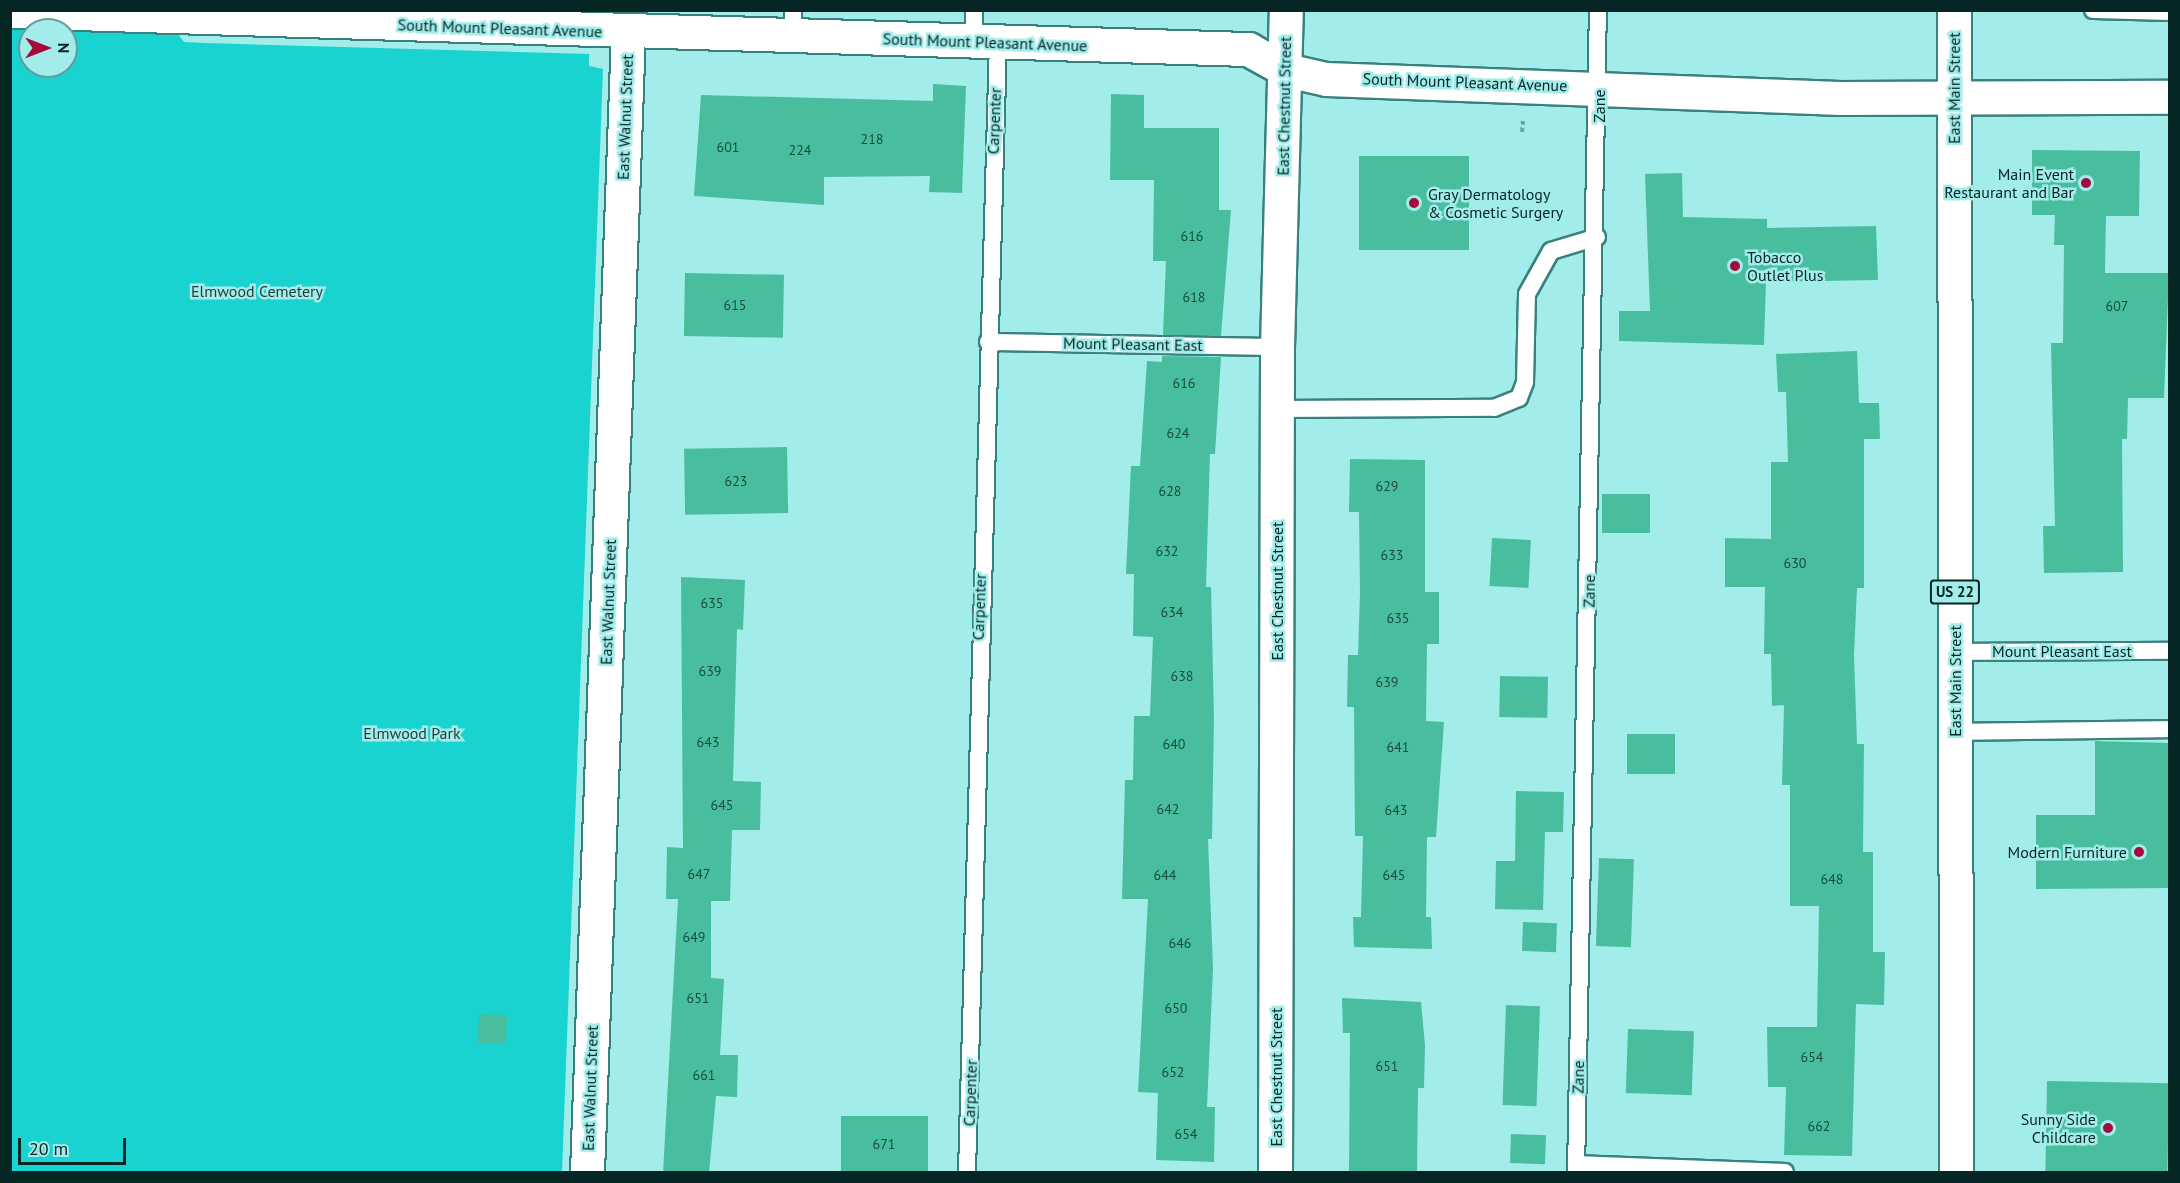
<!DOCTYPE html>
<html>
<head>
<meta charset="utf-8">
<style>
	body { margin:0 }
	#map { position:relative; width:2180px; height:1183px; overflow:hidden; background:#a2ece9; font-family:"PT Sans",sans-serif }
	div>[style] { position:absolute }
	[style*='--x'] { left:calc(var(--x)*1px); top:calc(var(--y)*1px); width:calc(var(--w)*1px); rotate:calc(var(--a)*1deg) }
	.green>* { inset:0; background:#18d3cf }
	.building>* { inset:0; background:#49be9f; transform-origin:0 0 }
	.path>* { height:4px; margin-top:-2px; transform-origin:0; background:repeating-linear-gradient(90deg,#6aa5a3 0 4.5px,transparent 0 7.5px) }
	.roads { filter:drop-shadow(2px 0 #37817f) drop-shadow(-2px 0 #37817f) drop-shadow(0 2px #37817f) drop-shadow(0 -2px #37817f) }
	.lane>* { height:16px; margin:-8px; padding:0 8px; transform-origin:8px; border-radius:8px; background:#fff }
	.street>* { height:33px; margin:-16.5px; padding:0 16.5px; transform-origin:16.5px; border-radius:16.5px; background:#fff }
	.primary>* { height:33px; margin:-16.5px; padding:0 16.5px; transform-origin:16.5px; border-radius:16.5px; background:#fff }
	.dots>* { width:16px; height:16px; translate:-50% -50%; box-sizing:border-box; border:3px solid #a2ece9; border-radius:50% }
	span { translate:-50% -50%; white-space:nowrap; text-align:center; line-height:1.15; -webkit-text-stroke:5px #a2ece9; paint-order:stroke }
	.number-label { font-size:14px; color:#174c44 }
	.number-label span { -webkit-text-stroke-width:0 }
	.shield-label span { padding:2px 4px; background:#a2ece9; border:2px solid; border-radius:4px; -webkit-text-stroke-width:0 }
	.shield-label { font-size:15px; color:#062625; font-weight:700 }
	.street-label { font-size:16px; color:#062625 }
	.poi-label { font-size:16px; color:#062625 }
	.right { translate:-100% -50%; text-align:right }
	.left { translate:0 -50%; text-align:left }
	.park-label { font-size:16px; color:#1f3c3a }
	.frame { position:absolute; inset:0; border:12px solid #062625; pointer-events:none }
	.north { position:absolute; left:18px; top:18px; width:60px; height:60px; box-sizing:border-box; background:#a2ece9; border:2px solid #649d9b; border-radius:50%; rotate:90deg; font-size:16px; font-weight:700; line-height:24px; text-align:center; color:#062625 }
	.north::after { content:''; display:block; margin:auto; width:21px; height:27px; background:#a4093d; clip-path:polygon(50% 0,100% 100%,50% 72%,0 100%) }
	.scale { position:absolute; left:18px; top:1138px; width:108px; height:27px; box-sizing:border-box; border:3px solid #062625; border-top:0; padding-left:8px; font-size:18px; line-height:21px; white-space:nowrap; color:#062625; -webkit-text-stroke:4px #a2ece9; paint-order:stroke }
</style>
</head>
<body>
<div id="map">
	<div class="green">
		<div style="clip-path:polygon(evenodd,11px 27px,177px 33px,184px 42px,205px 43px,589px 54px,589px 66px,603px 69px,562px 1172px,11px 1172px,11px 27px,30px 30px,66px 30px,66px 66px,30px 66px,30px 30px)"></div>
	</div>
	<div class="building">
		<div style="clip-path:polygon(933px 84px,966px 86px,962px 193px,929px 192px,930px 176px,824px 177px,824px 205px,694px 196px,701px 95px,933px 101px)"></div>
		<div style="clip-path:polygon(1111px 94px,1144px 95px,1144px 128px,1219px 128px,1219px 210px,1231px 210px,1221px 336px,1163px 335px,1166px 261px,1153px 261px,1154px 180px,1110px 180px)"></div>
		<div style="clip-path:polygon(2032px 150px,2140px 151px,2139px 216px,2106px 216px,2105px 273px,2169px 273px,2164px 398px,2128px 398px,2127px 439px,2122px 439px,2123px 572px,2044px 573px,2043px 526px,2055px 526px,2051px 343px,2063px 343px,2064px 245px,2054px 245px,2055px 215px,2032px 215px)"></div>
		<div style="left:1359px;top:156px;width:110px;height:94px"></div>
		<div style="clip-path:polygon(1682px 173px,1683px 217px,1767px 219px,1767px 228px,1876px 226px,1878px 280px,1766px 282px,1764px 345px,1619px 341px,1619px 311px,1650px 311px,1645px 174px)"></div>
		<div style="left:685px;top:273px;width:99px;height:63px;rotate:1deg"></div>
		<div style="clip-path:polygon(1857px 351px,1859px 403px,1879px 403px,1880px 439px,1864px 439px,1864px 588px,1857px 588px,1854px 655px,1857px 744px,1864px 744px,1863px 852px,1873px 852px,1873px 952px,1885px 952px,1884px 1005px,1856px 1004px,1852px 1156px,1784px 1155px,1786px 1087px,1768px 1087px,1767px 1027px,1817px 1027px,1819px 906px,1790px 906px,1790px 785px,1782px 785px,1784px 705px,1772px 706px,1771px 654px,1764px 654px,1765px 587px,1725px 587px,1725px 538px,1771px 539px,1771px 462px,1788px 462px,1786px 392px,1778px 392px,1776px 354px)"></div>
		<div style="clip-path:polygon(1162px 356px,1221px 357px,1215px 454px,1210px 454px,1206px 587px,1211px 587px,1214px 717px,1212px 839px,1208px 839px,1213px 969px,1207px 1107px,1215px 1107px,1214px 1162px,1156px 1160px,1158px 1093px,1138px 1092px,1148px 899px,1122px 899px,1125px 780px,1133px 780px,1134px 716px,1150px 716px,1153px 637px,1133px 636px,1134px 574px,1126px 574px,1131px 466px,1140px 466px,1147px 361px,1162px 362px)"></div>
		<div style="left:787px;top:447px;width:66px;height:103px;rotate:89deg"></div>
		<div style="clip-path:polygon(1350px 459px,1425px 460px,1425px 592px,1439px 592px,1439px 644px,1427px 644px,1426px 721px,1444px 722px,1436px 837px,1427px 837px,1426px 917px,1431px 917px,1432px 949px,1354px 947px,1353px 917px,1361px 917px,1363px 836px,1355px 836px,1354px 707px,1347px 707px,1348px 655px,1358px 655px,1360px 593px,1359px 512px,1349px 512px)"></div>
		<div style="left:1602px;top:494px;width:48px;height:39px"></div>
		<div style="left:1492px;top:538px;width:39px;height:48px;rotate:3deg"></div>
		<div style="clip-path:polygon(681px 577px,745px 580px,743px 630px,737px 629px,733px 781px,761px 782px,760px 830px,732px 830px,730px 901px,711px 901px,711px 978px,724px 979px,720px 1055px,738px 1055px,737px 1097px,716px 1096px,709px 1173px,663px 1173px,678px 899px,666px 899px,667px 847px,683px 848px)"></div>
		<div style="left:1500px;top:676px;width:48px;height:41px;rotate:1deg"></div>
		<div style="left:1627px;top:734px;width:48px;height:40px"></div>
		<div style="clip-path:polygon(2095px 741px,2169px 743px,2169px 888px,2036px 889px,2036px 815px,2095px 815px)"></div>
		<div style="clip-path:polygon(1516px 791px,1564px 792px,1563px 832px,1545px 832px,1543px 910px,1495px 909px,1496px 861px,1515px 861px)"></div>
		<div style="left:1599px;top:858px;width:35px;height:88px;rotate:2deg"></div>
		<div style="left:1523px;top:922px;width:34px;height:29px;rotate:2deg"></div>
		<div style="clip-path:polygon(1342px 998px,1421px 1002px,1425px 1045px,1424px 1088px,1418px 1088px,1417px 1173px,1349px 1173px,1350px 1033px,1343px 1033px)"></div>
		<div style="left:1506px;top:1005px;width:34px;height:100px;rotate:2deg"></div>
		<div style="left:479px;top:1014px;width:28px;height:29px;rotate:2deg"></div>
		<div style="left:1628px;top:1029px;width:66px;height:64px;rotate:2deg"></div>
		<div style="left:2047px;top:1081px;width:122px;height:92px;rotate:1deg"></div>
		<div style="left:841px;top:1116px;width:87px;height:57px"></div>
		<div style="left:1511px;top:1134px;width:35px;height:29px;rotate:2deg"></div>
	</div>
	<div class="path">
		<div style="--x:1522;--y:132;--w:11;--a:-85"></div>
	</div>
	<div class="roads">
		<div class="lane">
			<div style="--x:974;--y:10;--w:31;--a:90"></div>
			<div style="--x:2093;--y:10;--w:77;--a:1.5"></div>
			<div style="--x:793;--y:36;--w:26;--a:-90"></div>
			<div style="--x:988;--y:342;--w:289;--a:1"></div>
			<div style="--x:1279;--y:409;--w:215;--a:-0.3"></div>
			<div style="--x:1494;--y:408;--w:27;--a:-22"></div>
			<div style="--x:1519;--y:398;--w:17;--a:-69"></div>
			<div style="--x:1525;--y:382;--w:88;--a:-88.7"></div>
			<div style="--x:1527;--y:294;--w:49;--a:-60.8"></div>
			<div style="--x:1551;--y:251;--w:48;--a:-16.9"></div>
			<div style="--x:1955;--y:652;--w:215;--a:-0.3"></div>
			<div style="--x:1956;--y:732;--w:214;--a:-0.8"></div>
			<div style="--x:1576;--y:1164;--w:209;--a:2.2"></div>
			<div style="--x:967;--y:1172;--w:1131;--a:-88.43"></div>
			<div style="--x:1576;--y:1172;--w:1162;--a:-88.92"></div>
		</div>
		<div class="street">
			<div style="--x:10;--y:11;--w:1239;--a:1.76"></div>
			<div style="--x:1248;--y:49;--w:43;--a:28.9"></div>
			<div style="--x:1286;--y:70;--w:41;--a:12.7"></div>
			<div style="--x:1326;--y:79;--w:514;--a:2.12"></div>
			<div style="--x:1840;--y:98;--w:330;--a:-0.2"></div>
			<div style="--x:587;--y:1172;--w:1141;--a:-87.94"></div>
			<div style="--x:1275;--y:1172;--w:825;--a:-89.86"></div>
			<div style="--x:1277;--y:347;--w:337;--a:-88.5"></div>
		</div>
		<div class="primary">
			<div style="--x:1954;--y:10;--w:1162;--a:89.9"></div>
		</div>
	</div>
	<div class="dots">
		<div style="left:2086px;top:183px;background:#a4093d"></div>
		<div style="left:1414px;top:203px;background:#a4093d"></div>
		<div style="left:1735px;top:266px;background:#a4093d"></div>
		<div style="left:2139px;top:852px;background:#a4093d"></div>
		<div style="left:2108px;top:1128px;background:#a4093d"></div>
	</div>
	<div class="number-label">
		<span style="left:872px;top:139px">218</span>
		<span style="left:728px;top:147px">601</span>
		<span style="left:800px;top:150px">224</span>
		<span style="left:1192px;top:236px">616</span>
		<span style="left:1194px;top:297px">618</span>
		<span style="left:735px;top:305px">615</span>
		<span style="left:2117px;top:306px">607</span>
		<span style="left:1184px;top:383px">616</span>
		<span style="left:1178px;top:433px">624</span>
		<span style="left:736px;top:481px">623</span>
		<span style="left:1387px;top:486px">629</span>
		<span style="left:1170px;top:491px">628</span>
		<span style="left:1167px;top:551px">632</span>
		<span style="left:1392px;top:555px">633</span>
		<span style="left:1795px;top:563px">630</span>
		<span style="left:712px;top:603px">635</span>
		<span style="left:1172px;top:612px">634</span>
		<span style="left:1398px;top:618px">635</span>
		<span style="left:710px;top:671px">639</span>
		<span style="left:1182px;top:676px">638</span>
		<span style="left:1387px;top:682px">639</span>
		<span style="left:708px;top:742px">643</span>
		<span style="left:1174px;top:744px">640</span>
		<span style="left:1398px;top:747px">641</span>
		<span style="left:722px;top:805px">645</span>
		<span style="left:1168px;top:809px">642</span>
		<span style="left:1396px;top:810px">643</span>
		<span style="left:699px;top:874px">647</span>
		<span style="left:1165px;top:875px">644</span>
		<span style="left:1394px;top:875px">645</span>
		<span style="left:1832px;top:879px">648</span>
		<span style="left:694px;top:937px">649</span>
		<span style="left:1180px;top:943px">646</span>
		<span style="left:698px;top:998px">651</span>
		<span style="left:1176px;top:1008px">650</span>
		<span style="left:1812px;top:1057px">654</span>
		<span style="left:1387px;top:1066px">651</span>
		<span style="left:1173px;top:1072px">652</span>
		<span style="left:704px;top:1075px">661</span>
		<span style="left:1819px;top:1126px">662</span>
		<span style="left:1186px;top:1134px">654</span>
		<span style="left:884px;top:1144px">671</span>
	</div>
	<div class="shield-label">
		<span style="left:1955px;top:592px">US 22</span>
	</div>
	<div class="street-label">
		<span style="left:500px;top:28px;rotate:2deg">South Mount Pleasant Avenue</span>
		<span style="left:985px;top:42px;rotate:2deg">South Mount Pleasant Avenue</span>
		<span style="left:1465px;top:82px;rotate:2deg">South Mount Pleasant Avenue</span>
		<span style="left:1954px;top:88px;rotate:-90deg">East Main Street</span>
		<span style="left:1284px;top:106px;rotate:-89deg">East Chestnut Street</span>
		<span style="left:1599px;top:106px;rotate:-90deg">Zane</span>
		<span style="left:625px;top:117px;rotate:-88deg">East Walnut Street</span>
		<span style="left:994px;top:121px;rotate:-88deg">Carpenter</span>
		<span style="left:1133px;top:344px;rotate:1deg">Mount Pleasant East</span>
		<span style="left:1277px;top:591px;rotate:-90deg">East Chestnut Street</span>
		<span style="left:1589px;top:591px;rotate:-89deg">Zane</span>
		<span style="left:608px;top:602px;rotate:-88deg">East Walnut Street</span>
		<span style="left:979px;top:607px;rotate:-88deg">Carpenter</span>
		<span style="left:2062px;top:651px">Mount Pleasant East</span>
		<span style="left:1955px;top:681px;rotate:-90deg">East Main Street</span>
		<span style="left:1276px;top:1077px;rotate:-90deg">East Chestnut Street</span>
		<span style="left:1578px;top:1077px;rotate:-89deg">Zane</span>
		<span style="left:590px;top:1088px;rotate:-88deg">East Walnut Street</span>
		<span style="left:970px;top:1093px;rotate:-88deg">Carpenter</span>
	</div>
	<div class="poi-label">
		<span class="right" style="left:2074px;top:183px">Main Event<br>Restaurant and Bar</span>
		<span class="left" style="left:1428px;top:203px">Gray Dermatology<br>&amp; Cosmetic Surgery</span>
		<span class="left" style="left:1747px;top:266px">Tobacco<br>Outlet Plus</span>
		<span class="right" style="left:2127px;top:852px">Modern Furniture</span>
		<span class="right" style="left:2096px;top:1128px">Sunny Side<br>Childcare</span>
	</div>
	<div class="park-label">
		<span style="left:257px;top:291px">Elmwood Cemetery</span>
		<span style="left:412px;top:733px">Elmwood Park</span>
	</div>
	<div class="frame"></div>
	<div class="north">N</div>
	<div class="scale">20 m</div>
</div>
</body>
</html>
